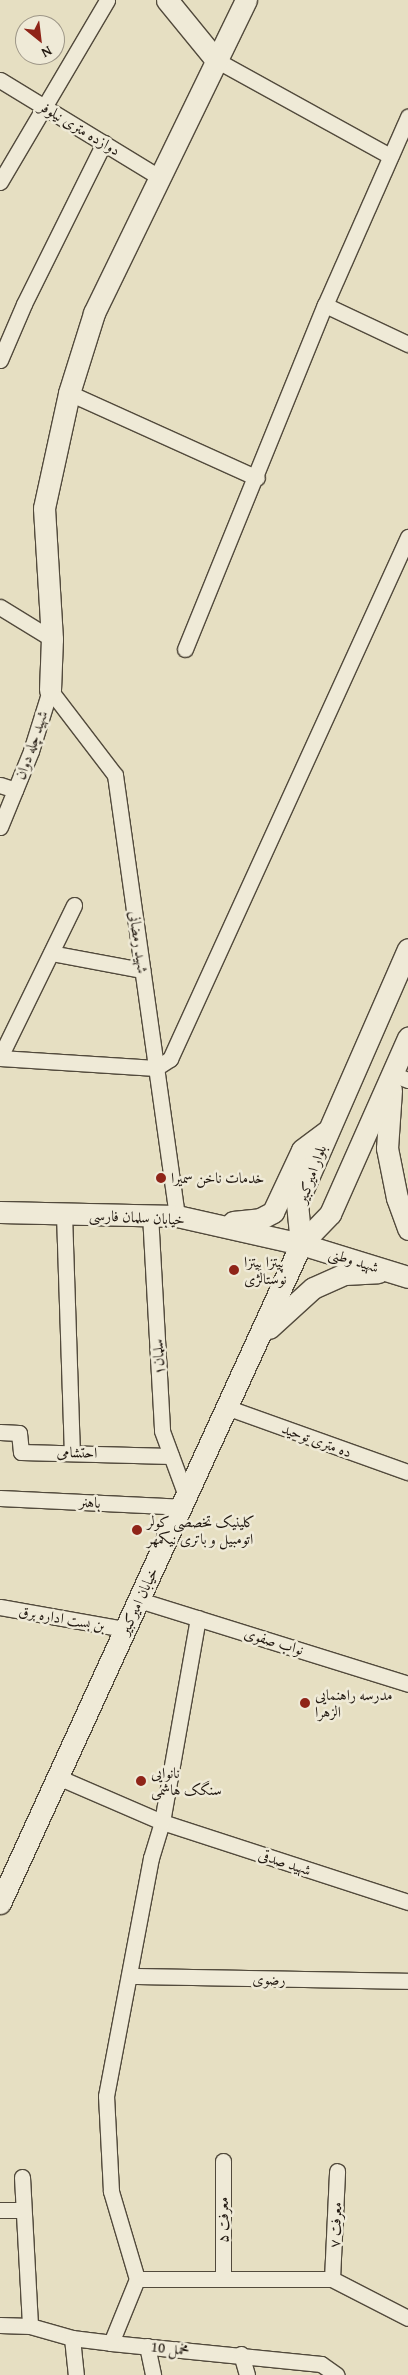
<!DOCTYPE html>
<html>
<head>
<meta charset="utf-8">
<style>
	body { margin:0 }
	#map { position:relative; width:408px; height:2375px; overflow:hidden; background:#e6dfc2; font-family:"Gentium Book Plus",Amiri,serif }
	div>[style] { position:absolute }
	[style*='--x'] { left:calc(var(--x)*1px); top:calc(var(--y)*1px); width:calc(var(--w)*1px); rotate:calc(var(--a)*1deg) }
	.roads { filter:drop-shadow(1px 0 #524a3c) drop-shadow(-1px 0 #524a3c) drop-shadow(0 1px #524a3c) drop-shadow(0 -1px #524a3c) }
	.street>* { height:15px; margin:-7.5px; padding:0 7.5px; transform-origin:7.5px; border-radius:7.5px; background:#efead7 }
	.secondary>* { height:21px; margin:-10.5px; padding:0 10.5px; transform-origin:10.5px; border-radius:10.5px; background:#efead7 }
	.dots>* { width:14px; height:14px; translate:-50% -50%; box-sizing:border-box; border:2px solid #efead7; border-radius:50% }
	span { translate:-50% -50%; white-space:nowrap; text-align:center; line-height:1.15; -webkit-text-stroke:5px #efead7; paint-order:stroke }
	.street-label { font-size:15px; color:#211810 }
	.poi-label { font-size:15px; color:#211810 }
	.left { translate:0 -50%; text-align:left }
	.north { position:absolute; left:15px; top:15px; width:50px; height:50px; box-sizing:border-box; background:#efead7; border:1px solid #9d9687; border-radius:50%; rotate:151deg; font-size:14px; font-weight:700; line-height:20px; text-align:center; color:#211810 }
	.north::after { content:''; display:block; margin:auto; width:18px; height:22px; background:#8f2418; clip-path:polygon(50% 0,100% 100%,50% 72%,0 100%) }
</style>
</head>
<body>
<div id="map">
	<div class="roads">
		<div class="street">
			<div style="--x:216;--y:60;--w:199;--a:28.9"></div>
			<div style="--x:0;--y:80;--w:186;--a:31.4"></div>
			<div style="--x:0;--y:182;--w:211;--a:-59.5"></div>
			<div style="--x:325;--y:305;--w:92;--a:25.2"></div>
			<div style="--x:0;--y:360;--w:61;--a:-66.8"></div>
			<div style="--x:24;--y:304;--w:180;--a:-63.6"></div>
			<div style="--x:69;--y:393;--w:206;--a:24.3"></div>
			<div style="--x:0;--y:607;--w:61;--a:31.6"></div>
			<div style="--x:185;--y:649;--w:371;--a:-67.9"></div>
			<div style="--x:325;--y:305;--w:206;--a:-66.2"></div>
			<div style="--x:50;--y:690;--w:107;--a:52.6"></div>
			<div style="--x:115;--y:775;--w:445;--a:82"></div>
			<div style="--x:0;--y:785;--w:16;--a:18"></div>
			<div style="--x:0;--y:827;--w:82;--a:-67.8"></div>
			<div style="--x:31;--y:751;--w:64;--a:-72.7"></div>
			<div style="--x:51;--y:953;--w:93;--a:10.6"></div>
			<div style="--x:0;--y:1057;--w:169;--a:-64"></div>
			<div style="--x:0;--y:1058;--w:156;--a:3.7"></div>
			<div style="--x:156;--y:1068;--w:17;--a:-33"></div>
			<div style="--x:170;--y:1059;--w:574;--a:-65.49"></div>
			<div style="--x:392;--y:1074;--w:17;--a:21"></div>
			<div style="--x:64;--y:1214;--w:237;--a:88.1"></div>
			<div style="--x:150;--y:1214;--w:217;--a:86.8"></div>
			<div style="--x:162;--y:1431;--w:69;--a:69.7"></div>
			<div style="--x:226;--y:1407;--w:193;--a:19.7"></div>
			<div style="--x:0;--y:1432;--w:19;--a:3"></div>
			<div style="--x:19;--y:1433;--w:19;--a:84"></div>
			<div style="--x:21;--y:1452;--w:150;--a:1.5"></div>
			<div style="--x:0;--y:1498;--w:181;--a:2.8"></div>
			<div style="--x:139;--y:1600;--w:282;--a:17.3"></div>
			<div style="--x:0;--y:1607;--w:127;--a:10"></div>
			<div style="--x:58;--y:1777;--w:113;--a:23.4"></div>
			<div style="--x:162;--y:1822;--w:259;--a:18"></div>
			<div style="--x:130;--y:1976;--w:278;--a:1"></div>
			<div style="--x:22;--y:2177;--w:149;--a:86.9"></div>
			<div style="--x:0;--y:2210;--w:23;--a:0"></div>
			<div style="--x:137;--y:2279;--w:195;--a:0"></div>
			<div style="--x:332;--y:2279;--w:85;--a:27.2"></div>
			<div style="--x:223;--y:2279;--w:118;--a:-90"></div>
			<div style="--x:332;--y:2279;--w:108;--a:-87.3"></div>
			<div style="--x:0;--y:2325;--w:30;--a:2"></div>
			<div style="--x:30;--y:2326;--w:44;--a:15.9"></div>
			<div style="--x:72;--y:2338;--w:39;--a:7"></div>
			<div style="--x:111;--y:2343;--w:211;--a:5.7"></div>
			<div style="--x:321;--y:2364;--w:19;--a:35"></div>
			<div style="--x:72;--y:2338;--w:37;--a:84"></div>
			<div style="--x:111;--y:2343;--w:69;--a:-67.9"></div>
			<div style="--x:137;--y:2279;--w:92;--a:-106.5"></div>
			<div style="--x:111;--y:2191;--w:95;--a:-93"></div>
			<div style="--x:106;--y:2096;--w:242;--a:-79.3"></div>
			<div style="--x:151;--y:1858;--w:38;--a:-73"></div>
			<div style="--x:162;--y:1822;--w:207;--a:-80"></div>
			<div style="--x:147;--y:2346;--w:30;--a:78"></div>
			<div style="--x:241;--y:2354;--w:22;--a:74"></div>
		</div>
		<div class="secondary">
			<div style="--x:167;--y:0;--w:77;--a:50.8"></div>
			<div style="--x:50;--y:690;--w:51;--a:-87.8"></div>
			<div style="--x:52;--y:639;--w:131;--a:-93.5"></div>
			<div style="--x:44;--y:508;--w:118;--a:-77.7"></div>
			<div style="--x:69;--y:393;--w:84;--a:-72.6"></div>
			<div style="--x:94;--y:313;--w:348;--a:-64.1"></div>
			<div style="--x:391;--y:1090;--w:58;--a:93.9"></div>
			<div style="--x:387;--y:1148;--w:51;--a:78.7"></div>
			<div style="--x:397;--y:1198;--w:33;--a:70"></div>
			<div style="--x:0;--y:1212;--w:177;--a:1.3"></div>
			<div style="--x:177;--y:1216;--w:127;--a:12.7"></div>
			<div style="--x:301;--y:1244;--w:112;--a:17.1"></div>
			<div style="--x:233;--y:1222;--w:27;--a:-6"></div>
			<div style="--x:260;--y:1219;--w:15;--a:-28"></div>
			<div style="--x:273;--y:1212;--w:68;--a:-64.9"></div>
			<div style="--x:302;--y:1150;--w:31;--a:-37"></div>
			<div style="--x:301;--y:1244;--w:41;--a:-95.6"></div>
			<div style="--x:297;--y:1203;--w:277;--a:-66.4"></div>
			<div style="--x:269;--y:1328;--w:59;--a:-42.3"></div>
			<div style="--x:313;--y:1288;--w:35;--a:-24"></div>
			<div style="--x:345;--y:1274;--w:33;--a:-3"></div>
			<div style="--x:0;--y:1903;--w:724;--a:-65.45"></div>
			<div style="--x:301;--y:1244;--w:42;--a:-46"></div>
			<div style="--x:330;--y:1214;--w:193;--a:-66.1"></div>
		</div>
	</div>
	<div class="dots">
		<div style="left:161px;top:1178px;background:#8f2418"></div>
		<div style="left:234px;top:1270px;background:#8f2418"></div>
		<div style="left:137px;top:1530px;background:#8f2418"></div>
		<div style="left:305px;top:1703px;background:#8f2418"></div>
		<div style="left:141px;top:1781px;background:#8f2418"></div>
	</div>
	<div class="street-label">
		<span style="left:80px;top:128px;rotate:31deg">دوازده متری نیلوفر</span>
		<span style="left:31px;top:745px;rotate:-71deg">شهید چله دوان</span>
		<span style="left:139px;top:942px;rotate:82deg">شهید رمضانی</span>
		<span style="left:311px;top:1174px;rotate:-70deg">بلوار امیرکبیر</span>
		<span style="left:137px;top:1217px;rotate:3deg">خیابان سلمان فارسی</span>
		<span style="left:354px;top:1260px;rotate:17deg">شهید وطنی</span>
		<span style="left:158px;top:1357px;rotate:-93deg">سلمان۱</span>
		<span style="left:317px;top:1440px;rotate:20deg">ده متری توحید</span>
		<span style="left:77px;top:1452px;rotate:1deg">احتشامی</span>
		<span style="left:90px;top:1502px;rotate:3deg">باهنر</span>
		<span style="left:138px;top:1601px;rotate:-65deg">خیابان امیرکبیر</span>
		<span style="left:62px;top:1618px;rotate:10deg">بن بست اداره برق</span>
		<span style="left:274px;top:1641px;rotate:17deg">نواب صفوی</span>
		<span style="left:285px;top:1862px;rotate:18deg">شهید صدقی</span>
		<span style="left:269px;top:1979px;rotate:1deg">رضوی</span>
		<span style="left:223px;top:2220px;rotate:-90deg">معرفت ۵</span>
		<span style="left:335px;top:2225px;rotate:-87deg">معرفت ۷</span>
		<span style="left:170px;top:2348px;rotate:6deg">مخمل 10</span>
	</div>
	<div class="poi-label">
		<span class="left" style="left:171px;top:1178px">خدمات ناخن سمیرا</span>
		<span class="left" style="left:244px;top:1270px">پیتزا پیتزا<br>نوستالژی</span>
		<span class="left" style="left:147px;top:1530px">کلینیک تخصصی کولر<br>اتومبیل و باتری نیکمهر</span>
		<span class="left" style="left:315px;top:1703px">مدرسه راهنمایی<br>الزهرا</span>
		<span class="left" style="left:151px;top:1781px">نانوایی<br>سنگک هاشمی</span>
	</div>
	<div class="north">N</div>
</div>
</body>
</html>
